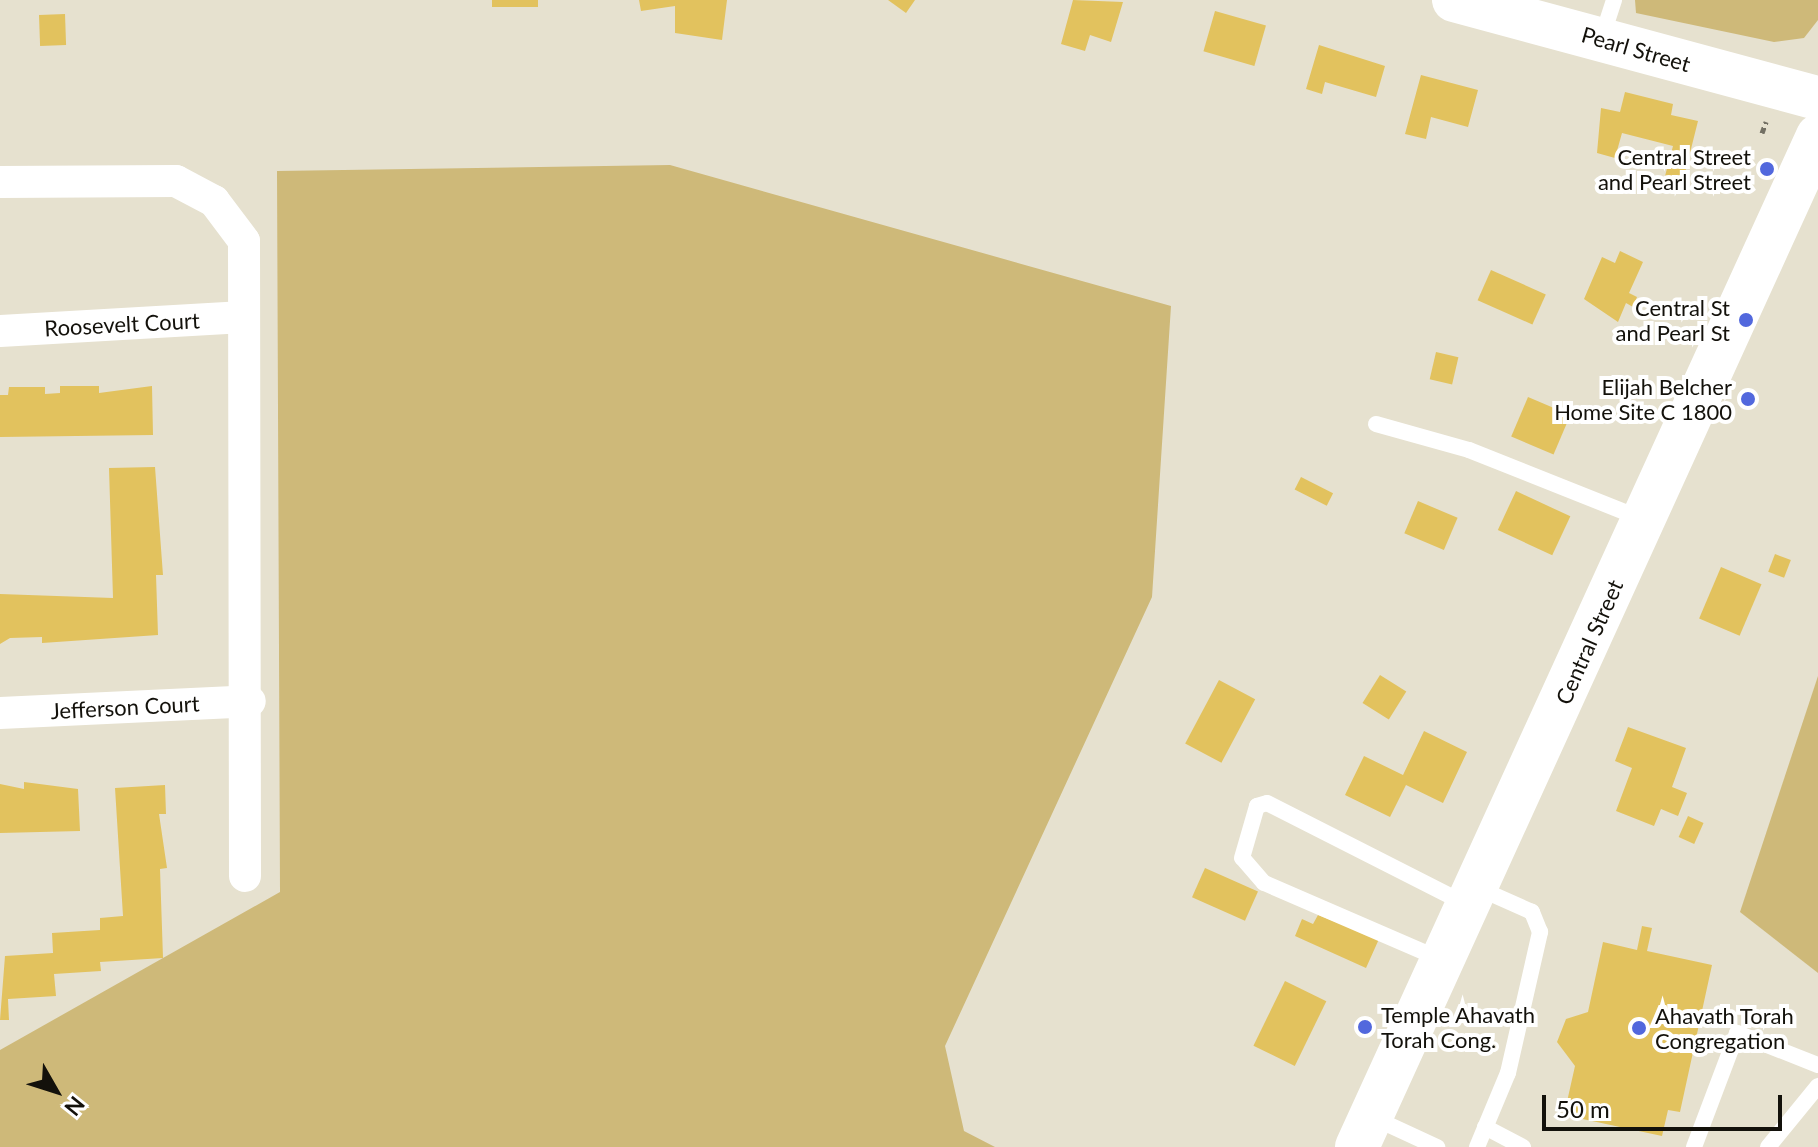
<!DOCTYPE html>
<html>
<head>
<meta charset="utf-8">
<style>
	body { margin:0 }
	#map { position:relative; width:1818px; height:1147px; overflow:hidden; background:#e6e1cf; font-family:Lato,sans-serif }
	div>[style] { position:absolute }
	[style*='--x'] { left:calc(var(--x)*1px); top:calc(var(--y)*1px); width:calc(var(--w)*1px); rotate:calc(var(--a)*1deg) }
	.green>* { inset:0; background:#ceb979 }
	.building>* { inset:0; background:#e2c25e; transform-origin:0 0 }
	.path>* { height:5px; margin-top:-2.5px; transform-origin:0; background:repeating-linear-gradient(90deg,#737064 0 6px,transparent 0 10px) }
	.lane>* { height:16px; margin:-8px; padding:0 8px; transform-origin:8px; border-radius:8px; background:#fff }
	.street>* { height:32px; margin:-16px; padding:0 16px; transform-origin:16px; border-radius:16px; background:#fff }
	.secondary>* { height:44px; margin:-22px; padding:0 22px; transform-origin:22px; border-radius:22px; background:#fff }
	.dots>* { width:22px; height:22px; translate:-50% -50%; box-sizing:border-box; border:4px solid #fff; border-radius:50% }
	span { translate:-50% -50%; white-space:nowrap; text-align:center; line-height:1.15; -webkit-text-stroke:8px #fff; paint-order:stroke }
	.street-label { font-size:22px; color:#13110b }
	.poi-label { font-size:22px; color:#13110b }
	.right { translate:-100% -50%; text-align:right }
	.left { translate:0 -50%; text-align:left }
	.north { position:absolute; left:16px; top:1051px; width:80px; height:80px; -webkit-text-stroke:6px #fff; paint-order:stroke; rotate:129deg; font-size:22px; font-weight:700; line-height:32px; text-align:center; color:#13110b }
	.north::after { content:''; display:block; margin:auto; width:28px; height:36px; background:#13110b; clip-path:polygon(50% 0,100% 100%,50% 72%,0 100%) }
	.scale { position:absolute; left:1542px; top:1095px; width:240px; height:36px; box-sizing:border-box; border:4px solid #13110b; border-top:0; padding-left:10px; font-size:24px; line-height:28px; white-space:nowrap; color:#13110b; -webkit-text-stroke:6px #fff; paint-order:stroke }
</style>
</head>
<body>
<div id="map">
	<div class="green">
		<div style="clip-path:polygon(1635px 0,1818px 0,1818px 20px,1804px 38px,1774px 42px,1636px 13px)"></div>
		<div style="clip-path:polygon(670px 165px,1171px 306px,1152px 597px,945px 1046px,964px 1131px,995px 1147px,0 1147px,0 1050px,280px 892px,277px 171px)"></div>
		<div style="clip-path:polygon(1818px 676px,1818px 973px,1740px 912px)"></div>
	</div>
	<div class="building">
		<div style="left:492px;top:0;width:46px;height:7px"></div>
		<div style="clip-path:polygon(639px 0,727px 0,722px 40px,675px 33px,675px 6px,641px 11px)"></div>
		<div style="clip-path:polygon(888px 0,915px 0,906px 13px)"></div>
		<div style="clip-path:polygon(1073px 0,1123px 2px,1111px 42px,1090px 35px,1085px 51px,1061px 44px)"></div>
		<div style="left:1215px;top:11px;width:53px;height:42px;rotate:16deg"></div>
		<div style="left:65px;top:14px;width:31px;height:26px;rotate:88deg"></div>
		<div style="clip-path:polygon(1319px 45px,1385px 66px,1376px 97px,1325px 82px,1322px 94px,1306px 89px)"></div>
		<div style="clip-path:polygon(1421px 75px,1478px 90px,1468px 127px,1431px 117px,1426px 139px,1405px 134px)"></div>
		<div style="clip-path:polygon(1625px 92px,1673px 104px,1671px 115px,1698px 121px,1683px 181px,1665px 176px,1673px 146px,1622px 133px,1615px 158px,1597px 153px,1601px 108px,1620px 112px)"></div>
		<div style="clip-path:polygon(1620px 251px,1643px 262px,1629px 293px,1637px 297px,1633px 307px,1626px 303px,1618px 322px,1584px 299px,1602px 257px,1615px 263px)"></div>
		<div style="left:1491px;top:270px;width:60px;height:33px;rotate:24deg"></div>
		<div style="left:1436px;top:352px;width:23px;height:28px;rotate:13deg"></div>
		<div style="clip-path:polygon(60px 386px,99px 386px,99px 393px,152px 386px,153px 435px,0 437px,0 395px,8px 395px,9px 387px,45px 387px,45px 394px,60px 393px)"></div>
		<div style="left:1528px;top:397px;width:46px;height:43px;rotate:23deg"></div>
		<div style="clip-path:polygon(155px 467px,163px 575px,156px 575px,158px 635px,42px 643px,42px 637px,10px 638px,0 644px,0 594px,113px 598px,109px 468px)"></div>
		<div style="left:1301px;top:477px;width:36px;height:14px;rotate:27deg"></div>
		<div style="left:1516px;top:491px;width:60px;height:43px;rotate:25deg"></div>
		<div style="left:1418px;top:501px;width:43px;height:35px;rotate:23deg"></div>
		<div style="left:1775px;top:554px;width:17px;height:19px;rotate:21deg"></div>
		<div style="left:1721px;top:567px;width:44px;height:56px;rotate:23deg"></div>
		<div style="left:1380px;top:675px;width:31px;height:33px;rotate:32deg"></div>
		<div style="left:1219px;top:680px;width:41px;height:72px;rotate:28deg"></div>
		<div style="clip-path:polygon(1628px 727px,1686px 748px,1672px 787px,1687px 793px,1678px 816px,1661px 809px,1654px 826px,1616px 811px,1632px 768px,1615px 761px)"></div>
		<div style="clip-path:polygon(1424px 731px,1467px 752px,1443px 803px,1406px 785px,1390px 817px,1345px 795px,1364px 756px,1403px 775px)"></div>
		<div style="clip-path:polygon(24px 782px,78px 789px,80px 831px,0 833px,0 784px,24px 789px)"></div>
		<div style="clip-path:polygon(165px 785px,166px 814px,159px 814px,167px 868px,160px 869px,163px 958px,100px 962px,101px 971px,54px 974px,56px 996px,8px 999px,9px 1020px,0 1020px,5px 956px,53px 953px,52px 933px,100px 930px,100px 918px,123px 916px,115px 788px)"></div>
		<div style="left:1688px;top:816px;width:17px;height:23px;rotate:24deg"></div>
		<div style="left:1205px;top:868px;width:58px;height:32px;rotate:24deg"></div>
		<div style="clip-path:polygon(1318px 915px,1379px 939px,1366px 968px,1295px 936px,1302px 919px,1313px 924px)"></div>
		<div style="clip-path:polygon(1642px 926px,1652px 928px,1647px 951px,1712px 965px,1680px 1112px,1668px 1110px,1662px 1136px,1564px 1115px,1575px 1066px,1557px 1042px,1566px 1019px,1588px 1012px,1603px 942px,1637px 950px)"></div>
		<div style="left:1285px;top:981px;width:46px;height:72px;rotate:26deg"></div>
	</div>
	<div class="path">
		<div style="--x:1762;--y:133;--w:12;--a:-70"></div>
	</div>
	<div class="lane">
		<div style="--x:1602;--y:37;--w:39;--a:-72"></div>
		<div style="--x:1376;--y:424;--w:97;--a:15.6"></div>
		<div style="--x:1469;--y:450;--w:186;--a:21.7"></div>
		<div style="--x:1440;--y:959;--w:192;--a:-156.6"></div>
		<div style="--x:1264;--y:883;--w:33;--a:-131"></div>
		<div style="--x:1242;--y:858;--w:54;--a:-73.9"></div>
		<div style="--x:1257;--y:806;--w:10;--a:-17"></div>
		<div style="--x:1267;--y:803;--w:225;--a:26.9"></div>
		<div style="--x:1372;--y:1117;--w:72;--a:24.8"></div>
		<div style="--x:1485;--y:1127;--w:43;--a:27.8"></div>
		<div style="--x:1477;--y:1147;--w:80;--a:-67.3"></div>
		<div style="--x:1508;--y:1073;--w:145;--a:-77.2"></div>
		<div style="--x:1540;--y:932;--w:22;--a:-112"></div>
		<div style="--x:1532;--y:912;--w:59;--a:-156"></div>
		<div style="--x:1694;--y:1147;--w:122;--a:-69.3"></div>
		<div style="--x:1737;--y:1033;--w:87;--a:21.6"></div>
		<div style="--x:1768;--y:1147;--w:79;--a:-50.7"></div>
	</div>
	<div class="street">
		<div style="--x:0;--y:182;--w:176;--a:-0.3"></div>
		<div style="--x:176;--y:181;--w:43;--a:27.8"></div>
		<div style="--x:214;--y:201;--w:50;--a:53.1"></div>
		<div style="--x:244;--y:241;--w:635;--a:89.91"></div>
		<div style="--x:0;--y:331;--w:244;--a:-3.3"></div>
		<div style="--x:0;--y:713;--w:250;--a:-2.7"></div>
	</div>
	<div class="secondary">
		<div style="--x:1454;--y:0;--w:377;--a:15.1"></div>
		<div style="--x:1357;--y:1147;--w:1111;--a:-65.49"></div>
	</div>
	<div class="dots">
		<div style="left:1767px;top:169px;background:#5268dd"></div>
		<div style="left:1746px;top:320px;background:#5268dd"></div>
		<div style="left:1748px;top:399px;background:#5268dd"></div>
		<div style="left:1365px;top:1027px;background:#5268dd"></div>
		<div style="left:1639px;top:1028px;background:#5268dd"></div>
	</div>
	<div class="street-label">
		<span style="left:1636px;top:49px;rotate:16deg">Pearl Street</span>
		<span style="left:122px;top:324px;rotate:-3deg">Roosevelt Court</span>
		<span style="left:1589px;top:642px;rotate:-66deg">Central Street</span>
		<span style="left:125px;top:707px;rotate:-3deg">Jefferson Court</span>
	</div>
	<div class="poi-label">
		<span class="right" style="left:1751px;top:169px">Central Street<br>and Pearl Street</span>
		<span class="right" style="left:1730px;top:320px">Central St<br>and Pearl St</span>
		<span class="right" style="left:1732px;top:399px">Elijah Belcher<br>Home Site C 1800</span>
		<span class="left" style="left:1381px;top:1027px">Temple Ahavath<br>Torah Cong.</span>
		<span class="left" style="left:1655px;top:1028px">Ahavath Torah<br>Congregation</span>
	</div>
	<div class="north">N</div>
	<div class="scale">50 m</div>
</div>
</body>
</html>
